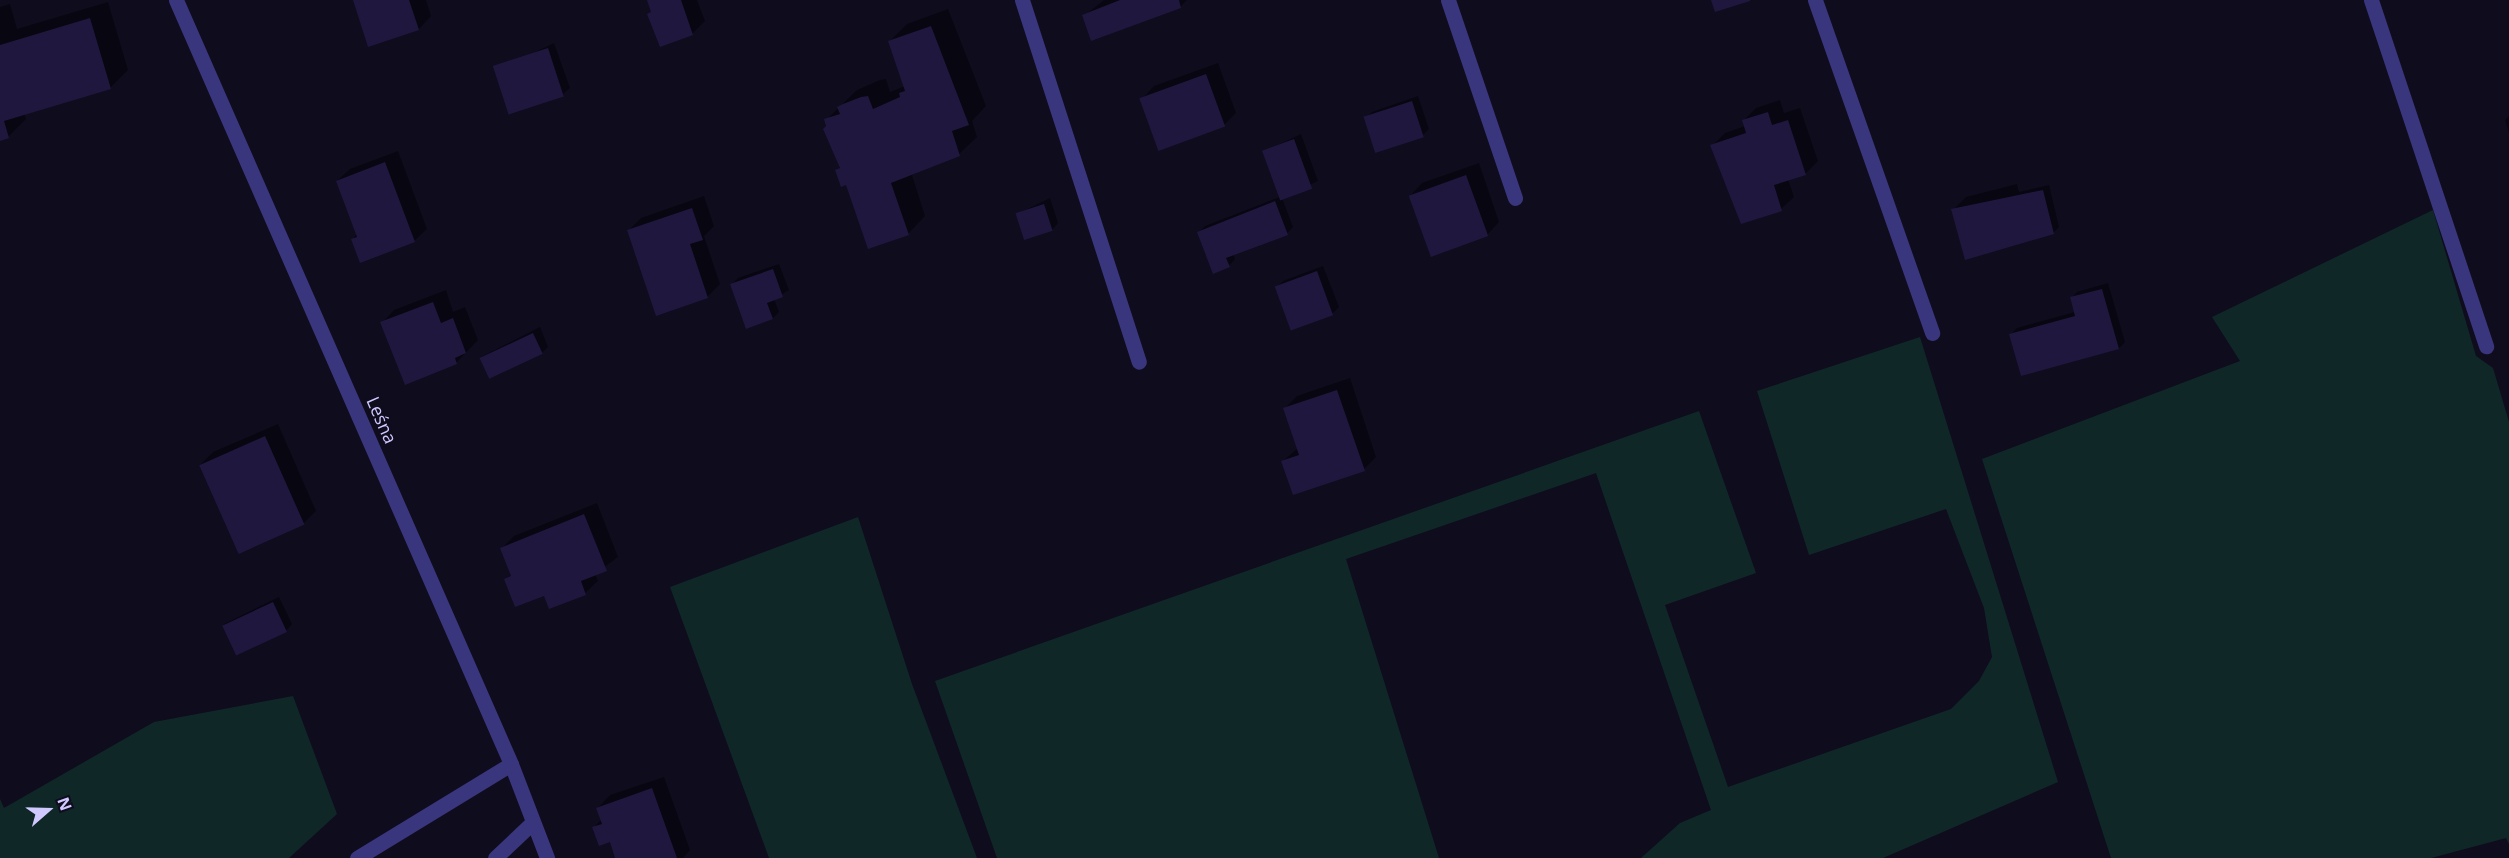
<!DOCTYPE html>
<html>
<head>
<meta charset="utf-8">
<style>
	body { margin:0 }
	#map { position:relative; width:2509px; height:858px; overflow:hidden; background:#0f0c1e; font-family:"Open Sans",sans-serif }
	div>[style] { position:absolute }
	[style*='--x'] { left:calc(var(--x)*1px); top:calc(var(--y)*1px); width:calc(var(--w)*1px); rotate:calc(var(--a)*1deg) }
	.green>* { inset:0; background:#0f2827 }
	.shadow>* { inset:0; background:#0007 }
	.building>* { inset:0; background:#20173f; transform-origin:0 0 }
	.minor>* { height:15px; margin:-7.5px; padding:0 7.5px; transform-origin:7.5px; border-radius:7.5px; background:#39367e }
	span { translate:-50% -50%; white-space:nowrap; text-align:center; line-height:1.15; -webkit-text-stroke:5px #0f0c1e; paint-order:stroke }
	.street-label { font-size:18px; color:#cfc9ff }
	.north { position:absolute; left:18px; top:780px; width:60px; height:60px; -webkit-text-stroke:4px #0f0c1e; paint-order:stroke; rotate:70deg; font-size:16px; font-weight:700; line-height:24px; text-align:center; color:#cfc9ff }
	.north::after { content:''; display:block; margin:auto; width:21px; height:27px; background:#cfc9ff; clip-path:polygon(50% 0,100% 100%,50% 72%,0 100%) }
</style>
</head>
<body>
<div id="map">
	<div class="green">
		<div style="clip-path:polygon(2433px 210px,2476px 356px,2493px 368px,2509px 422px,2509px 844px,2506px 838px,2431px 858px,2111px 858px,1982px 459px,2240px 361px,2212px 317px)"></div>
		<div style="clip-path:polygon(1920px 337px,2058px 782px,1883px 858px,1641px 858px,1680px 823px,1711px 810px,1596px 473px,1346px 559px,1439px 858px,997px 858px,935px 681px,1699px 411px,1756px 573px,1665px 605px,1728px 787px,1951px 709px,1979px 681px,1992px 657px,1984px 608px,1946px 509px,1809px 555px,1757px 391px)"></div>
		<div style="clip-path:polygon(858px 517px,912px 684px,977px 858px,769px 858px,670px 587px)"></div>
		<div style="clip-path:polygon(293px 696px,337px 814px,289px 858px,0 858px,0 799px,4px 808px,154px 722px)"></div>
	</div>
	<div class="shadow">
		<div style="clip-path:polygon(354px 0,426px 0,431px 16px,419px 29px)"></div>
		<div style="clip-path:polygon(649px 0,697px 0,705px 21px,692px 34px,653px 11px)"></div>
		<div style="clip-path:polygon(1104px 0,1187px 0,1181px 6px,1092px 40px,1084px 16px)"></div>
		<div style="clip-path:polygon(108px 2px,128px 70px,110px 88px,24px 113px,26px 119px,8px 137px,0 139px,0 7px,10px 4px,17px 29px)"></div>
		<div style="clip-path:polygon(948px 9px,986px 106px,972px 121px,977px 137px,959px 154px,912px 175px,925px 216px,908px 234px,836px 171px,841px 166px,826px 120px,857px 90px,880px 80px,886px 79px,890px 92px,905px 86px,889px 42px,907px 24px)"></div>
		<div style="clip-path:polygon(554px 43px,570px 88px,563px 94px,496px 71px)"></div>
		<div style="clip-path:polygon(1218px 63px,1236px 113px,1224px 125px,1142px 99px,1154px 86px)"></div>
		<div style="clip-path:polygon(1418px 96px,1429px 129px,1423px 135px,1366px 118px,1372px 112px)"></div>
		<div style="clip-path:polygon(1780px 100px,1784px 113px,1800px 108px,1818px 161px,1806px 173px,1788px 179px,1794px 197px,1781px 209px,1712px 146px,1725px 133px,1745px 126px,1743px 121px,1756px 108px)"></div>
		<div style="clip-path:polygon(2509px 116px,2509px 133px,2505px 120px)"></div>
		<div style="clip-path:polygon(1301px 134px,1318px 181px,1282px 198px,1293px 227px,1287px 233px,1233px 254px,1235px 259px,1229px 266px,1199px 232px,1205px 226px,1280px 197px,1263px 152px)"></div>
		<div style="clip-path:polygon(398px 151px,427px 229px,414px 241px,353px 239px,357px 234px,337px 181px,350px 169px)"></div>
		<div style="clip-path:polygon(1479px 163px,1499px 222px,1487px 235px,1410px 196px,1422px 183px)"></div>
		<div style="clip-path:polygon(2017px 184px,2019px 192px,2049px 185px,2059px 227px,2053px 233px,1966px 258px,1953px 210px,1966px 197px)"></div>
		<div style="clip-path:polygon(704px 196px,714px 226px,704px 236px,720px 284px,707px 297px,629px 230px,641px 218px)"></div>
		<div style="clip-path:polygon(1050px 198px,1058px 223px,1052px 230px,1017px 214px)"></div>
		<div style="clip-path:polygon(779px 264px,789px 290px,774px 299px,779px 312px,773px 318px,732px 284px,738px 278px)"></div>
		<div style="clip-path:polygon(1323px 266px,1339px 307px,1333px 313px,1293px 328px,1277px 287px,1283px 281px)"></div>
		<div style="clip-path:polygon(2108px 283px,2125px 342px,2119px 348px,2011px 334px,2017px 328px,2075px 312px,2071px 298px,2077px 292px)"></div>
		<div style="clip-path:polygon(446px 290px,453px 312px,465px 307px,478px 340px,456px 363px,382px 323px,394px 310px)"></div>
		<div style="clip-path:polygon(540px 327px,548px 347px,542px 353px,481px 357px)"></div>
		<div style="clip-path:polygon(1350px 378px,1376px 457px,1364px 469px,1283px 461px,1298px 448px,1285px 408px,1297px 396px)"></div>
		<div style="clip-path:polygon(278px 424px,316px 511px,303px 524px,200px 465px,213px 452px)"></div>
		<div style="clip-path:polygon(597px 503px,618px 557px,595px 574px,598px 581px,585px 593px,545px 594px,506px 580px,512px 574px,502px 548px,514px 536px)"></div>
		<div style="clip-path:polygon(279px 597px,292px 624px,286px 631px,224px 624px)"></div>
		<div style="clip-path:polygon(664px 777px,690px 850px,683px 858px,619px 858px,610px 841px,594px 827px,602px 819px,598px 808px,610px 795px)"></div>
	</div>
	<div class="building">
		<div style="clip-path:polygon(353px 0,409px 0,419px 30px,368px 47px)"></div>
		<div style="clip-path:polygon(647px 0,681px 0,693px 35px,660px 47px,647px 14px,651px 12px)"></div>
		<div style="clip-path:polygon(1120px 0,1179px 0,1181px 8px,1091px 41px,1082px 15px)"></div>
		<div style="clip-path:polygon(1711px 0,1750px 0,1750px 1px,1715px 12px)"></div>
		<div style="clip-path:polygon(90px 18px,111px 89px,4px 121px,9px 138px,0 141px,0 45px)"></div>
		<div style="clip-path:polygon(931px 26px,969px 125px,952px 131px,960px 156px,891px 183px,909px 235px,868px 249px,846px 185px,841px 187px,835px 170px,840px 168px,823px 129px,826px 126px,824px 119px,840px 114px,837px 107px,843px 104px,861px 97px,868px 96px,873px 109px,900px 97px,899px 93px,905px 91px,888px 41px)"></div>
		<div style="left:548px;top:48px;width:51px;height:58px;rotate:72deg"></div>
		<div style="left:1206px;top:74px;width:56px;height:71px;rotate:70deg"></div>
		<div style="left:1412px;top:101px;width:38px;height:51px;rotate:72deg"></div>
		<div style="clip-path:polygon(1768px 112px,1772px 125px,1788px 120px,1806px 175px,1774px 185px,1782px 211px,1741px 224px,1710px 145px,1746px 133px,1742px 120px)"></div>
		<div style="left:1294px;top:139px;width:53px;height:34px;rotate:70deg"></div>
		<div style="clip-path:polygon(385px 162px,415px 242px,360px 263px,351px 239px,357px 237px,336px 181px)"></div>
		<div style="left:1466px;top:175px;width:65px;height:61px;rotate:70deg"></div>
		<div style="clip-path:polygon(2043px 190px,2054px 234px,1965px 260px,1951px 209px)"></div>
		<div style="clip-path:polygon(1275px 201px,1288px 235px,1226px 258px,1230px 267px,1213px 274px,1197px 232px)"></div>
		<div style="left:1044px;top:204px;width:28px;height:30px;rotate:72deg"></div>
		<div style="clip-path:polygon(692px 208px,703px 240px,690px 244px,708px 298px,656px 316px,627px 230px)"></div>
		<div style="clip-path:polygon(773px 269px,783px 297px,767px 303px,773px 319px,746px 329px,730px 284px)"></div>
		<div style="left:1317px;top:271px;width:47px;height:45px;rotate:70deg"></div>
		<div style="clip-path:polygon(2102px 289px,2119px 349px,2021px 376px,2009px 334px,2075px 316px,2070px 297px)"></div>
		<div style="clip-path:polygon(433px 302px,441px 323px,453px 318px,466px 353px,455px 358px,457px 364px,405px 385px,380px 322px)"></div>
		<div style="left:533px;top:333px;width:23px;height:59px;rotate:65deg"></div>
		<div style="clip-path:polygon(1337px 390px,1365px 471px,1293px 495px,1281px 461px,1299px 455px,1283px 408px)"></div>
		<div style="left:265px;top:436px;width:97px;height:72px;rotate:66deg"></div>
		<div style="clip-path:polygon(584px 514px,607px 571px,581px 581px,586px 595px,549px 609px,544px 596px,515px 607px,504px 579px,511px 576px,500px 548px)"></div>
		<div style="left:273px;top:602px;width:33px;height:56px;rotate:65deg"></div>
		<div style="clip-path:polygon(652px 788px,677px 858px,615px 858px,610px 842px,599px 846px,592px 827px,602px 824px,596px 808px)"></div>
	</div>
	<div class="minor">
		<div style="--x:176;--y:0;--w:834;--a:66.32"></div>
		<div style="--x:511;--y:764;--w:101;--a:69"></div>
		<div style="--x:1022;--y:0;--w:380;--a:72.1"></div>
		<div style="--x:1448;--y:0;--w:209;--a:71.3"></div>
		<div style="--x:1815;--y:0;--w:353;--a:70.6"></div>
		<div style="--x:2371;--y:0;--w:365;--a:71.6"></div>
		<div style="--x:357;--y:858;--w:180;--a:-31.4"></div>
		<div style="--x:495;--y:858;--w:52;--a:-43.5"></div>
	</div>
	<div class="street-label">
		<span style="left:382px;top:420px;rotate:66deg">Leśna</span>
	</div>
	<div class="north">N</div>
</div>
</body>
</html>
